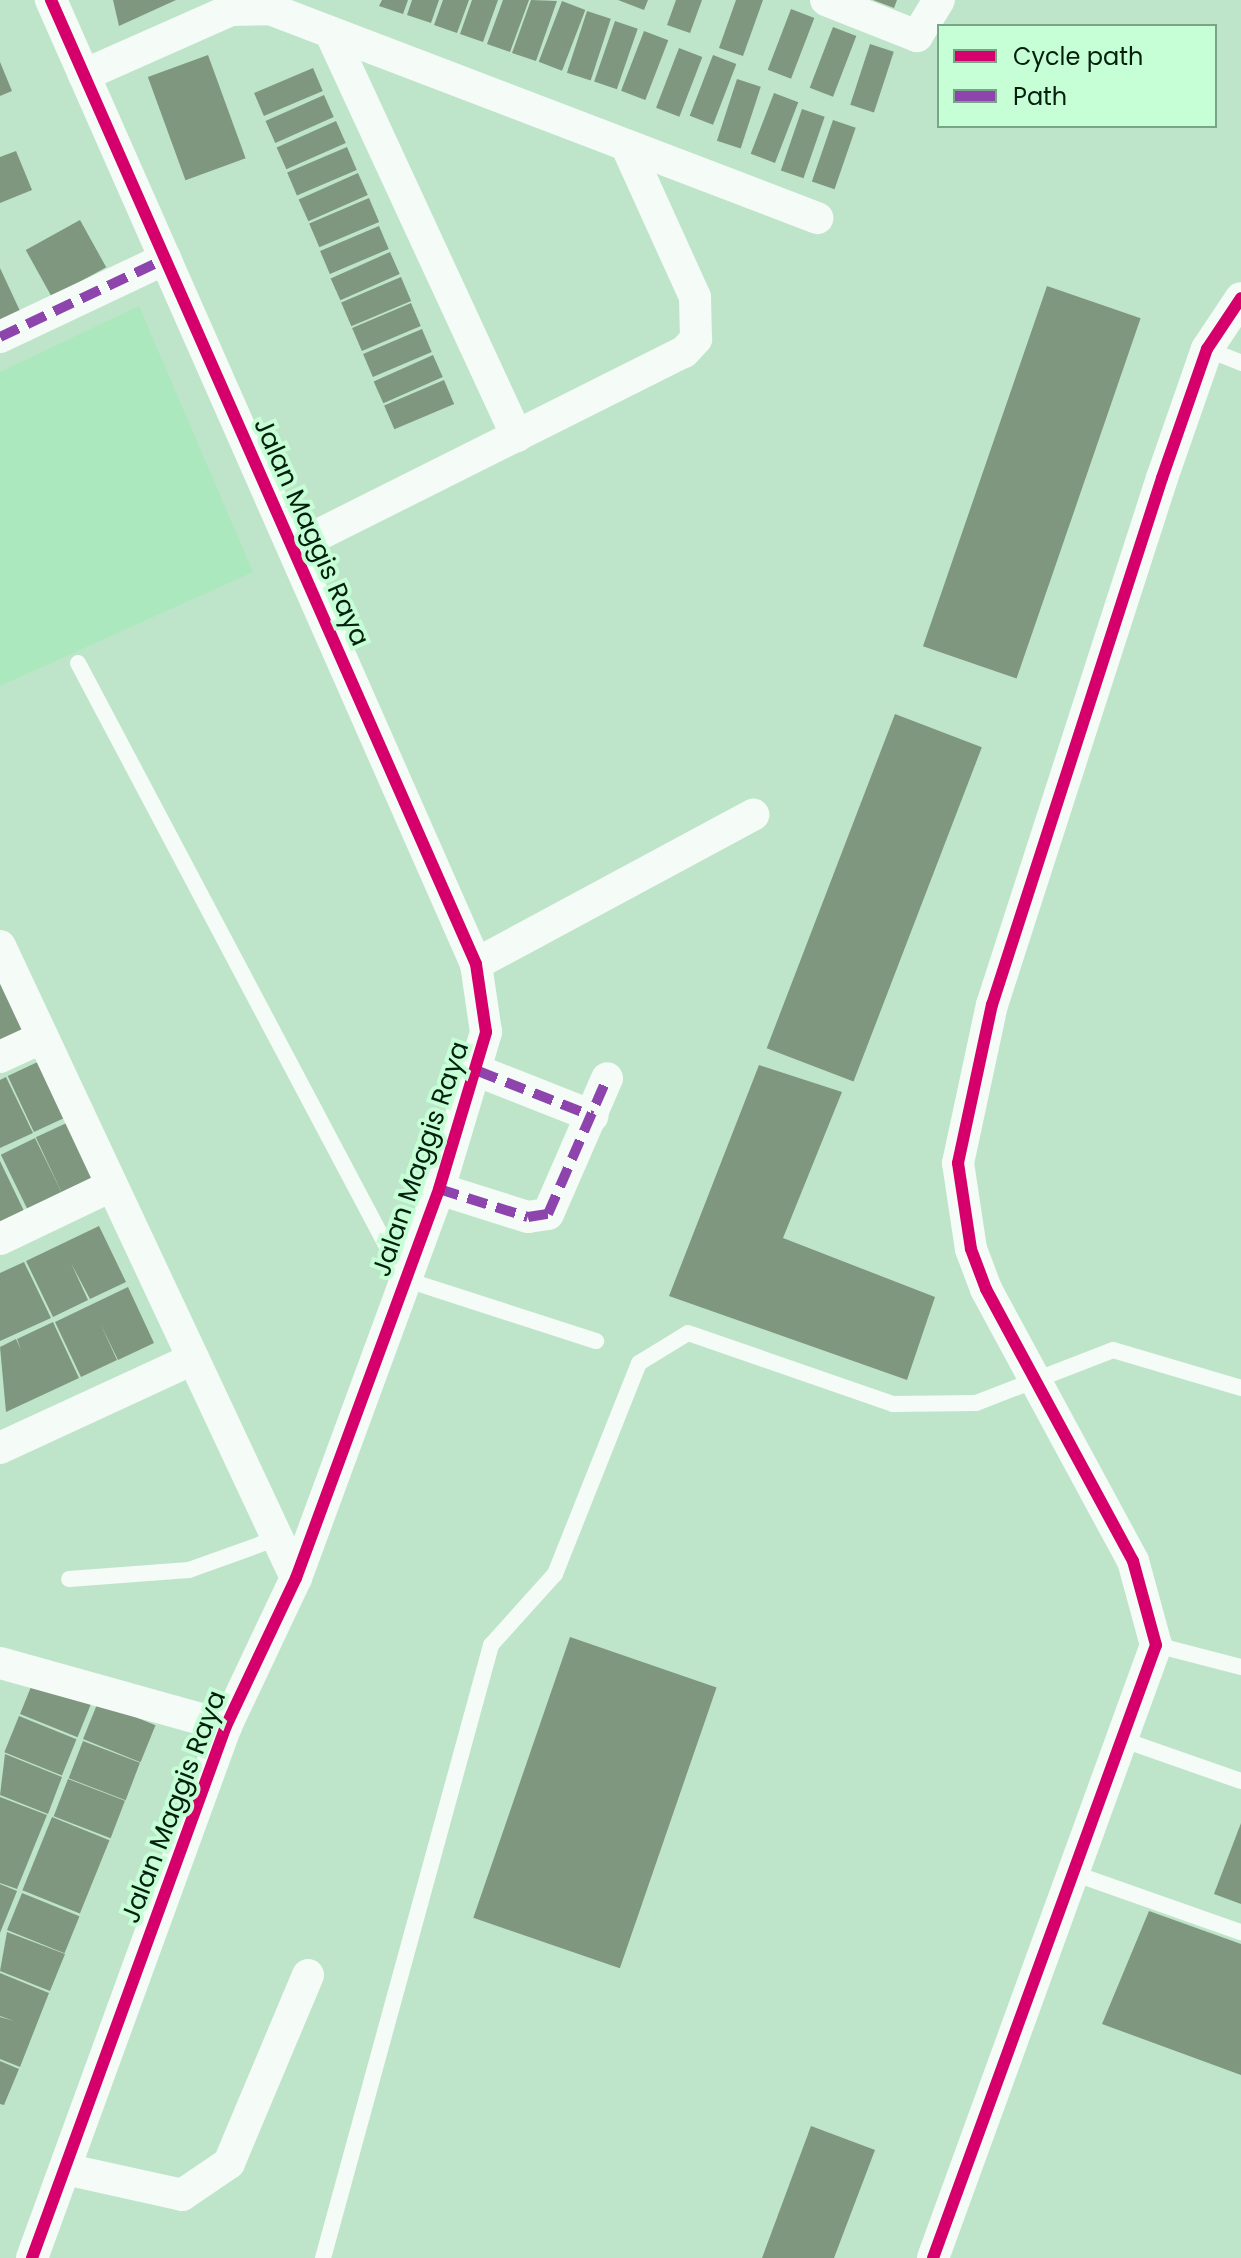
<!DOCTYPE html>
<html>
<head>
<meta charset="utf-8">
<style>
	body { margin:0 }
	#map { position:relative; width:1241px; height:2258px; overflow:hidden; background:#bee5c9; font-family:Poppins,sans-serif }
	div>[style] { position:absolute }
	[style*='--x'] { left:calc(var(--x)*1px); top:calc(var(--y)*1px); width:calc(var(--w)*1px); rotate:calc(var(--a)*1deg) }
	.built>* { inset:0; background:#abe8bd }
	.building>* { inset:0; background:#7f977e; transform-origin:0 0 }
	.service>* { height:16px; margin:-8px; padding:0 8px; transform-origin:8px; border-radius:8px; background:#f5fbf7 }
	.minor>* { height:32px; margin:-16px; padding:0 16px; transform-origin:16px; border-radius:16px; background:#f5fbf7 }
	.quiet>* { height:10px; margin-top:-5px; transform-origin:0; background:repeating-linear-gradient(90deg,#8e44ad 0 20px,transparent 0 30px) }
	.cycleway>* { height:12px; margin:-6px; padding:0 6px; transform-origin:6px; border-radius:6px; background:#d6006c }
	span { translate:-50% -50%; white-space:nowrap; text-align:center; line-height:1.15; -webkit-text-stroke:8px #c6fed6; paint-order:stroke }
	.street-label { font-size:26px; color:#03200e }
	.legend { position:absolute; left:937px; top:24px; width:280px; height:104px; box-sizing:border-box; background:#c6fed6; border:2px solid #78a586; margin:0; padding:10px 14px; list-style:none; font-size:24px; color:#03200e }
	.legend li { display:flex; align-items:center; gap:16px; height:40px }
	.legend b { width:40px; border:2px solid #78a586 }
</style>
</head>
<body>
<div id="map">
	<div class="built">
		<div style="clip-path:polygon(139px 306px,253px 572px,0 686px,0 372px)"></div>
	</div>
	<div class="building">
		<div style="clip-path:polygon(113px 0,176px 0,119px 26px)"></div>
		<div style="clip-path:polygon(382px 0,408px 0,403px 14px,379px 6px)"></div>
		<div style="clip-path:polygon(412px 0,439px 0,431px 23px,407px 15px)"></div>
		<div style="clip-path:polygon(443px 0,469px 0,457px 33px,434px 25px)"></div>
		<div style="clip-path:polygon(472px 0,498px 0,483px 42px,460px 34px)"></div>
		<div style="clip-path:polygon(503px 0,529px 0,510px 52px,487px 44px)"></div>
		<div style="clip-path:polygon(531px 0,557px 1px,536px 61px,512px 53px)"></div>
		<div style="clip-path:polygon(618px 0,648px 0,644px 10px)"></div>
		<div style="clip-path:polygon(676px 0,702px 0,690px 33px,667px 25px)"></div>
		<div style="clip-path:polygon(736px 0,763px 0,743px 56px,719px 48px)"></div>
		<div style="clip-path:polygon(873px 0,897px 0,894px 8px)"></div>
		<div style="left:562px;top:1px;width:25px;height:65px;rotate:21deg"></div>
		<div style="left:791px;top:9px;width:25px;height:65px;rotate:21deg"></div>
		<div style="left:587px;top:11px;width:25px;height:65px;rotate:18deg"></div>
		<div style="left:615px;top:21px;width:24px;height:64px;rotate:19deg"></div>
		<div style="left:833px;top:27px;width:25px;height:65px;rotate:21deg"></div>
		<div style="left:644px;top:31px;width:26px;height:64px;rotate:21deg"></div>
		<div style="left:870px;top:44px;width:25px;height:64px;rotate:18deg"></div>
		<div style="left:679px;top:48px;width:25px;height:64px;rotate:21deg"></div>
		<div style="left:208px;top:55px;width:110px;height:64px;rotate:70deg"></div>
		<div style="left:713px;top:55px;width:25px;height:65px;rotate:21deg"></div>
		<div style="clip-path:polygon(0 62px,12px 91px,0 96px)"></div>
		<div style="left:313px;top:68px;width:25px;height:64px;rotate:67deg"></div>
		<div style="left:737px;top:79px;width:25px;height:65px;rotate:18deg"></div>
		<div style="left:774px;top:93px;width:26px;height:65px;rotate:21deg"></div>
		<div style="left:324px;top:95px;width:24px;height:64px;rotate:66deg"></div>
		<div style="left:802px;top:109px;width:24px;height:65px;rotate:19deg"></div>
		<div style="left:833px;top:120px;width:24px;height:65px;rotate:19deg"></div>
		<div style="left:336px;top:121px;width:24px;height:65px;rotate:66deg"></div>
		<div style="left:347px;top:147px;width:25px;height:65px;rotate:67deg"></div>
		<div style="clip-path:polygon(16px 151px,32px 190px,0 203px,0 157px)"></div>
		<div style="left:358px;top:173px;width:24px;height:65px;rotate:66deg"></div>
		<div style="left:369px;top:198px;width:26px;height:65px;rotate:67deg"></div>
		<div style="left:80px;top:220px;width:54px;height:62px;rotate:61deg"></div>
		<div style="left:379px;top:226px;width:25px;height:64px;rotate:67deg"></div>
		<div style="left:390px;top:252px;width:24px;height:65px;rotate:66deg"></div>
		<div style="clip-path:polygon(0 268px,20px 311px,0 320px)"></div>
		<div style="left:401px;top:277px;width:26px;height:65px;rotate:67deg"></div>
		<div style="left:1047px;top:286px;width:99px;height:381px;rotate:19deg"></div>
		<div style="left:411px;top:303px;width:25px;height:64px;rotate:67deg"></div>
		<div style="left:422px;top:329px;width:25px;height:64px;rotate:67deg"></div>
		<div style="left:433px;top:355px;width:24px;height:65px;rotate:66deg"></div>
		<div style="left:444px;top:380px;width:26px;height:65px;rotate:67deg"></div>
		<div style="left:895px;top:714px;width:93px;height:358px;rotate:21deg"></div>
		<div style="clip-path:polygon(0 977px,37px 1028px,0 1042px)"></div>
		<div style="left:44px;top:1059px;width:62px;height:40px;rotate:65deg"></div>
		<div style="clip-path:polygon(759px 1065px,842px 1092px,783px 1238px,935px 1297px,907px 1380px,669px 1296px)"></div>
		<div style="clip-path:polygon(6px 1077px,33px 1133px,0 1148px,0 1080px)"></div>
		<div style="left:73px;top:1120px;width:62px;height:41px;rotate:65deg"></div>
		<div style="left:35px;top:1138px;width:61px;height:38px;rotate:64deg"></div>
		<div style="clip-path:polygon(0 1161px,24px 1211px,0 1223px)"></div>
		<div style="clip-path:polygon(99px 1226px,126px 1282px,90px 1299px,71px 1263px,88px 1300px,53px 1317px,26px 1261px)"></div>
		<div style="clip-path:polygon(24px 1262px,51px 1318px,0 1341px,0 1273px)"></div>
		<div style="clip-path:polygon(128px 1287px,154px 1343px,118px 1360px,100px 1323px,117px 1360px,81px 1377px,55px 1322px)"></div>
		<div style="clip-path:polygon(53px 1322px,79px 1378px,6px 1412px,0 1347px,16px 1339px,21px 1350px,17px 1339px)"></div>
		<div style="left:570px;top:1637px;width:155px;height:297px;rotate:19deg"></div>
		<div style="left:35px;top:1677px;width:62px;height:40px;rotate:22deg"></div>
		<div style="left:98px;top:1702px;width:62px;height:40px;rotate:22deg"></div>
		<div style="left:19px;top:1716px;width:62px;height:39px;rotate:22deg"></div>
		<div style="left:83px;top:1741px;width:61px;height:40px;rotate:21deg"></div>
		<div style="clip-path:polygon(5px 1754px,62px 1777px,48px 1814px,0 1795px)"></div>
		<div style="left:68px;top:1779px;width:61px;height:40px;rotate:21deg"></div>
		<div style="clip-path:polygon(0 1797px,47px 1815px,17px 1889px,0 1883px)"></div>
		<div style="left:52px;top:1817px;width:62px;height:79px;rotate:22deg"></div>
		<div style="clip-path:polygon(1241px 1823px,1241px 1904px,1214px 1894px)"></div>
		<div style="clip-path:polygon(0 1884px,17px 1891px,0 1933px)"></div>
		<div style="left:22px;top:1893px;width:62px;height:40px;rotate:22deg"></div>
		<div style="clip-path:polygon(1149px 1911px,1241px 1944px,1241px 2075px,1102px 2024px)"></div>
		<div style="clip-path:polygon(7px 1932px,65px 1954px,50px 1991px,0 1971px)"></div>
		<div style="clip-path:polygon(0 1973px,49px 1993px,20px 2067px,0 2059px,0 2017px,14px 2021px,0 2016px)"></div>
		<div style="clip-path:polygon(0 2061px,19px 2069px,4px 2105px,0 2104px)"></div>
		<div style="clip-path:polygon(811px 2126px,875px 2150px,834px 2258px,762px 2258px)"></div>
	</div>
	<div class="service">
		<div style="--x:1207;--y:349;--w:37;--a:22"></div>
		<div style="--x:78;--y:663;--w:697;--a:62.11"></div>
		<div style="--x:404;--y:1279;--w:202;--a:17.9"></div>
		<div style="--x:69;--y:1579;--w:120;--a:-4.3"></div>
		<div style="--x:189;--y:1570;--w:95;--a:-19.8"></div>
		<div style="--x:1156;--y:1645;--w:88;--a:14.5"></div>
		<div style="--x:1121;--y:1739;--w:127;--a:19.3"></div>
		<div style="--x:1073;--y:1873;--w:178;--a:19.4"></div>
		<div style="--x:323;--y:2258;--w:636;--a:-74.67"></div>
		<div style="--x:491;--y:1645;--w:96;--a:-48"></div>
		<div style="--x:555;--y:1574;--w:227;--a:-68.3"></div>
		<div style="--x:639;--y:1363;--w:57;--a:-31.5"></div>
		<div style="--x:688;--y:1333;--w:217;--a:19.1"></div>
		<div style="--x:893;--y:1404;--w:83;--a:-0.7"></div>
		<div style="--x:976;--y:1403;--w:147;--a:-21.1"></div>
		<div style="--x:1113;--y:1350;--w:134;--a:16.5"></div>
	</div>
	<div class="minor">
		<div style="--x:826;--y:0;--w:98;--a:21.6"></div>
		<div style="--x:917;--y:36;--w:42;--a:-58.6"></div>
		<div style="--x:332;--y:36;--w:441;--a:65.2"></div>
		<div style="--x:84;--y:75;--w:161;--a:-23.9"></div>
		<div style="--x:231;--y:10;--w:39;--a:-1"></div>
		<div style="--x:270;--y:9;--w:586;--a:20.91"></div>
		<div style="--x:0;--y:337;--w:183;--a:-25.3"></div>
		<div style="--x:294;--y:547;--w:436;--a:-26.6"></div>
		<div style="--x:684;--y:352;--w:18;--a:-47"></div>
		<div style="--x:696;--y:339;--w:42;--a:-91.4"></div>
		<div style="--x:695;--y:297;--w:162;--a:-114.4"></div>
		<div style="--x:0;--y:946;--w:698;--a:64.9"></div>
		<div style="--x:476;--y:964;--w:315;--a:-28.3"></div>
		<div style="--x:0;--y:1057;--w:47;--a:-24.9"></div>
		<div style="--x:478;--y:1071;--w:123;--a:21.5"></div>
		<div style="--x:439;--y:1189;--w:93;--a:17.5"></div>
		<div style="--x:528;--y:1217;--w:20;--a:-9"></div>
		<div style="--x:548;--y:1214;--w:148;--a:-66.5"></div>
		<div style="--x:0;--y:1239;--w:123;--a:-25.5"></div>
		<div style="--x:0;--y:1448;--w:213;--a:-24.8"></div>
		<div style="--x:0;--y:1663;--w:235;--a:15.6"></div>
		<div style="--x:65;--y:2169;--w:120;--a:12.5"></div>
		<div style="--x:182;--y:2195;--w:57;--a:-34.2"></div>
		<div style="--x:229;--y:2163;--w:204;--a:-67.2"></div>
		<div style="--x:32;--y:2258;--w:566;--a:-69.97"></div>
		<div style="--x:226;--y:1726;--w:164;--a:-64.7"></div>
		<div style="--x:296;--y:1578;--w:414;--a:-69.8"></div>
		<div style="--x:439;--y:1189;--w:164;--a:-73.3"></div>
		<div style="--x:486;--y:1032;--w:69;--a:-98.4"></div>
		<div style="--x:476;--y:964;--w:1054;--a:-113.79"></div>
		<div style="--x:933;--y:2258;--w:652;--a:-70.01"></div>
		<div style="--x:1156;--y:1645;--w:87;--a:-105.3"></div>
		<div style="--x:1133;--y:1561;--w:309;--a:-118.4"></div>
		<div style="--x:986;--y:1289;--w:43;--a:-110.6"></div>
		<div style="--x:971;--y:1249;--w:87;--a:-98.6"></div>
		<div style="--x:958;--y:1163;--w:162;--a:-77.9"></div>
		<div style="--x:992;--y:1005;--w:554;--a:-72.12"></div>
		<div style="--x:1162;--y:478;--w:137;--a:-70.8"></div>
		<div style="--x:1207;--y:349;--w:61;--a:-56.3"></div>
	</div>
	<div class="quiet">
		<div style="--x:0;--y:337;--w:183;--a:-25.3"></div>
		<div style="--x:478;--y:1071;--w:123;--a:21.5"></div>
		<div style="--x:439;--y:1189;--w:93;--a:17.5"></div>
		<div style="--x:528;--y:1217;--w:20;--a:-9"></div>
		<div style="--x:548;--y:1214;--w:148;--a:-66.5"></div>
	</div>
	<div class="cycleway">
		<div style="--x:32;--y:2258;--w:566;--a:-69.97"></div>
		<div style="--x:226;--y:1726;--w:164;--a:-64.7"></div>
		<div style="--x:296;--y:1578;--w:414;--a:-69.8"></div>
		<div style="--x:439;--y:1189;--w:164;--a:-73.3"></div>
		<div style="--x:486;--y:1032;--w:69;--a:-98.4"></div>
		<div style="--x:476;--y:964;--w:1054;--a:-113.79"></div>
		<div style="--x:933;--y:2258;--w:652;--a:-70.01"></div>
		<div style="--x:1156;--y:1645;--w:87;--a:-105.3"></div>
		<div style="--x:1133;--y:1561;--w:309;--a:-118.4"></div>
		<div style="--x:986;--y:1289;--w:43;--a:-110.6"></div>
		<div style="--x:971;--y:1249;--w:87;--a:-98.6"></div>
		<div style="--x:958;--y:1163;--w:162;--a:-77.9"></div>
		<div style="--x:992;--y:1005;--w:554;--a:-72.12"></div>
		<div style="--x:1162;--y:478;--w:137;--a:-70.8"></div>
		<div style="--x:1207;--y:349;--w:61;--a:-56.3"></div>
	</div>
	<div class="street-label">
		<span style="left:311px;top:532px;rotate:66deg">Jalan Maggis Raya</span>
		<span style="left:421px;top:1159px;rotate:-71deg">Jalan Maggis Raya</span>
		<span style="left:174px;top:1807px;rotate:-69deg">Jalan Maggis Raya</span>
	</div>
	<ul class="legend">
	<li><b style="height:10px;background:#d6006c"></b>Cycle path</li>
	<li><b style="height:10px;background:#8e44ad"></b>Path</li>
	</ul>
</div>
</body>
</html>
